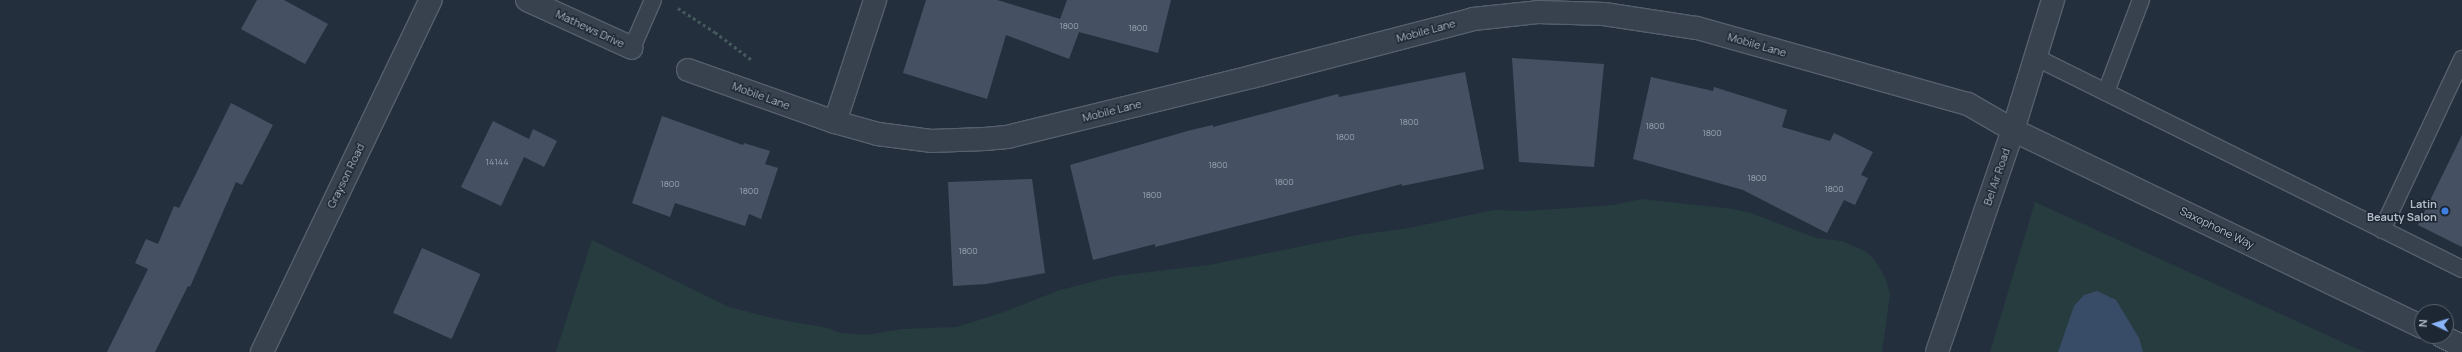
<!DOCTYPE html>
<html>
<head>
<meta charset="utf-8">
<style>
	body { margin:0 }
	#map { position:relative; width:2462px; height:352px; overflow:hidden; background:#242f3e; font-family:Manrope,sans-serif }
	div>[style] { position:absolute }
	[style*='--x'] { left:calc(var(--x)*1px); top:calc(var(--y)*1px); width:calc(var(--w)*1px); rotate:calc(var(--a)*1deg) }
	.green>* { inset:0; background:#263c3f }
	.water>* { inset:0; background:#394c67 }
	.building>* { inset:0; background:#455162; transform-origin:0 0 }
	.path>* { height:2.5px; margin-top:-1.25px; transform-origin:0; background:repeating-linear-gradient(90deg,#44595c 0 3px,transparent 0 6px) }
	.roads { filter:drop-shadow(1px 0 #565f6c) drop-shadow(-1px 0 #565f6c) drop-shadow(0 1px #565f6c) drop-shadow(0 -1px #565f6c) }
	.lane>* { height:16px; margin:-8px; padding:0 8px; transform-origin:8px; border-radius:8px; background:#38414e }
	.street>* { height:22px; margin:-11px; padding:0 11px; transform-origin:11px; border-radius:11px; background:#38414e }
	.dots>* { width:11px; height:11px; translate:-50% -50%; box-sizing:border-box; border:2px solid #1d2633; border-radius:50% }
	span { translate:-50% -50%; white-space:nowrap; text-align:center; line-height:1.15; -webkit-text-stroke:3px #1d2633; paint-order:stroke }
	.number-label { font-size:9px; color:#98a1af }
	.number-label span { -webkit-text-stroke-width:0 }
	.street-label { font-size:11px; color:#b4bcc9 }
	.poi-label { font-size:11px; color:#b4bcc9; font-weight:700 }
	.right { translate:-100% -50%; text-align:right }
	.north { position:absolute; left:2414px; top:304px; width:40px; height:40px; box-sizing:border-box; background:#1d2633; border:1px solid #59626f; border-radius:50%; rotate:274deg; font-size:11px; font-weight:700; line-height:16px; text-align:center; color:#b4bcc9 }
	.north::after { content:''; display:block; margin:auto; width:14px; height:18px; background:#8ab4f8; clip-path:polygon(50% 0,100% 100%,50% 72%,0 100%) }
</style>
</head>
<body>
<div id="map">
	<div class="green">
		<div style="clip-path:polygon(1641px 199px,1733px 209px,1751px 213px,1816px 238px,1842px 241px,1865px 251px,1874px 259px,1885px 277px,1890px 294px,1882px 352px,556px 352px,592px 240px,729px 307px,776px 319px,828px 328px,840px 333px,867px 335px,903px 329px,957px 327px,1004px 312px,1060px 290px,1115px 276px,1209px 265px,1357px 235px,1404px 229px,1494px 210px,1524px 211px,1572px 208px,1613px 205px)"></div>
		<div style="clip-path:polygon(2035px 202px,2364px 352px,1990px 352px)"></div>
	</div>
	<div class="water">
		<div style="clip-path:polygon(2097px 291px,2116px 300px,2139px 338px,2143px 352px,2058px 352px,2074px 306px,2084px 295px)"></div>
	</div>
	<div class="building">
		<div style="clip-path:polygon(257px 0,284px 0,328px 24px,305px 64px,241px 29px)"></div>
		<div style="clip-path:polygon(926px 0,997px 0,1060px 19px,1067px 0,1171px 0,1158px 53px,1079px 32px,1069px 59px,1006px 35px,987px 99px,903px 73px)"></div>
		<div style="clip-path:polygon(1512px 58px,1604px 64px,1594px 167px,1519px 162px)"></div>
		<div style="clip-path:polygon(1465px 72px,1484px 169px,1402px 186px,1402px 184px,1155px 247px,1155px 244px,1093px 260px,1070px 165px,1191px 130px,1213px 125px,1213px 127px,1338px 94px,1339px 97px)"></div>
		<div style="clip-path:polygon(1651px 77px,1713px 91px,1714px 87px,1787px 110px,1782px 127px,1830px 141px,1834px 133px,1873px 152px,1861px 175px,1868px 178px,1855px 205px,1844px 200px,1827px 233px,1743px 190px,1633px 159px)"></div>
		<div style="clip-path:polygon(231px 103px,273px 125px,242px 185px,236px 182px,190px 287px,188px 286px,155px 352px,107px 352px,148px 269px,135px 263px,146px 239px,158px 244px,174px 206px,179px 208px)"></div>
		<div style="clip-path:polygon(662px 116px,743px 145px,744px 143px,770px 151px,765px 164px,778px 168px,761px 219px,749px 214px,745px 226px,675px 203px,670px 217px,632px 203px)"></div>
		<div style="clip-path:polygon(493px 121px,529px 139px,533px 129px,557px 141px,544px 167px,524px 157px,501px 206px,461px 187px)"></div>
		<div style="clip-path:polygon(2462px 135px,2462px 247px,2418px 225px)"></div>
		<div style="clip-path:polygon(1032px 179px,1045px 273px,986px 284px,953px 286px,948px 182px)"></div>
		<div style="left:422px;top:248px;width:64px;height:71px;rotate:24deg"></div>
	</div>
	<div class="path">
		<div style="--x:678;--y:8;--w:44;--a:33"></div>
		<div style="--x:715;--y:32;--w:46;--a:37.1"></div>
	</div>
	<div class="roads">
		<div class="lane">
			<div style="--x:632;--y:48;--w:52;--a:-66.4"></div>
			<div style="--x:2035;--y:57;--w:477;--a:26.4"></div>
			<div style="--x:2106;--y:92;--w:98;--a:-69.2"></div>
			<div style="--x:2382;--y:230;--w:189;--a:-64.9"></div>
		</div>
		<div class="street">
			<div style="--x:527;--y:0;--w:115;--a:24.6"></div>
			<div style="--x:688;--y:70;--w:156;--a:19.5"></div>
			<div style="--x:835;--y:122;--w:45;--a:15.6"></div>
			<div style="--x:878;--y:134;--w:53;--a:7.5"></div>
			<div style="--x:931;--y:141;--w:54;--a:-2.1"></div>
			<div style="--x:985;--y:139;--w:22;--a:-5"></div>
			<div style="--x:1007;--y:137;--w:251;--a:-13.8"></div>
			<div style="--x:1251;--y:77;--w:229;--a:-14.6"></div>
			<div style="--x:1473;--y:19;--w:65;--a:-6.1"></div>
			<div style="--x:1538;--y:12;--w:66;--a:1.7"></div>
			<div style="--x:1604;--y:14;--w:94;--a:8.6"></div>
			<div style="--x:1697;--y:28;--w:281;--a:15.7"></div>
			<div style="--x:1968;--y:104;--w:52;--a:30"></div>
			<div style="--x:2013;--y:130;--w:454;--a:25.7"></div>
			<div style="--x:835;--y:122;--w:128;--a:-71.8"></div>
			<div style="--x:2442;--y:336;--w:22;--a:27"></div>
			<div style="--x:262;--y:352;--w:390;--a:-64.4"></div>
			<div style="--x:1937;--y:352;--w:235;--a:-71.1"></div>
			<div style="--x:2013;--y:130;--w:136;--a:-72.9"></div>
		</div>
	</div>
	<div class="dots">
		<div style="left:2445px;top:211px;background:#3f7fe0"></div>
	</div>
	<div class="number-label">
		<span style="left:1069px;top:26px">1800</span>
		<span style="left:1138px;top:28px">1800</span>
		<span style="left:1409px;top:122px">1800</span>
		<span style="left:1655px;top:126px">1800</span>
		<span style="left:1712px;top:133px">1800</span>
		<span style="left:1345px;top:137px">1800</span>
		<span style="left:497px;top:162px">14144</span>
		<span style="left:1218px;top:165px">1800</span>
		<span style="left:1757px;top:178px">1800</span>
		<span style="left:1284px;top:182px">1800</span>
		<span style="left:670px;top:184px">1800</span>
		<span style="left:1834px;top:189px">1800</span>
		<span style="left:749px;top:191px">1800</span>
		<span style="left:1152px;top:195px">1800</span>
		<span style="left:968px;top:251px">1800</span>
	</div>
	<div class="street-label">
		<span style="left:590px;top:29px;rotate:25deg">Mathews Drive</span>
		<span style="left:1426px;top:31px;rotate:-15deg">Mobile Lane</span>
		<span style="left:1757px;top:45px;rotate:16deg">Mobile Lane</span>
		<span style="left:761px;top:96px;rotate:20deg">Mobile Lane</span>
		<span style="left:1112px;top:111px;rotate:-14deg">Mobile Lane</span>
		<span style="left:346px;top:176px;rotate:-64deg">Grayson Road</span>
		<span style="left:1997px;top:177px;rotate:-71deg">Bel Air Road</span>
		<span style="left:2217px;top:228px;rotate:26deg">Saxophone Way</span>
	</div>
	<div class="poi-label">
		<span class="right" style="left:2437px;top:211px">Latin<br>Beauty Salon</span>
	</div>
	<div class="north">N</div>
</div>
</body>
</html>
